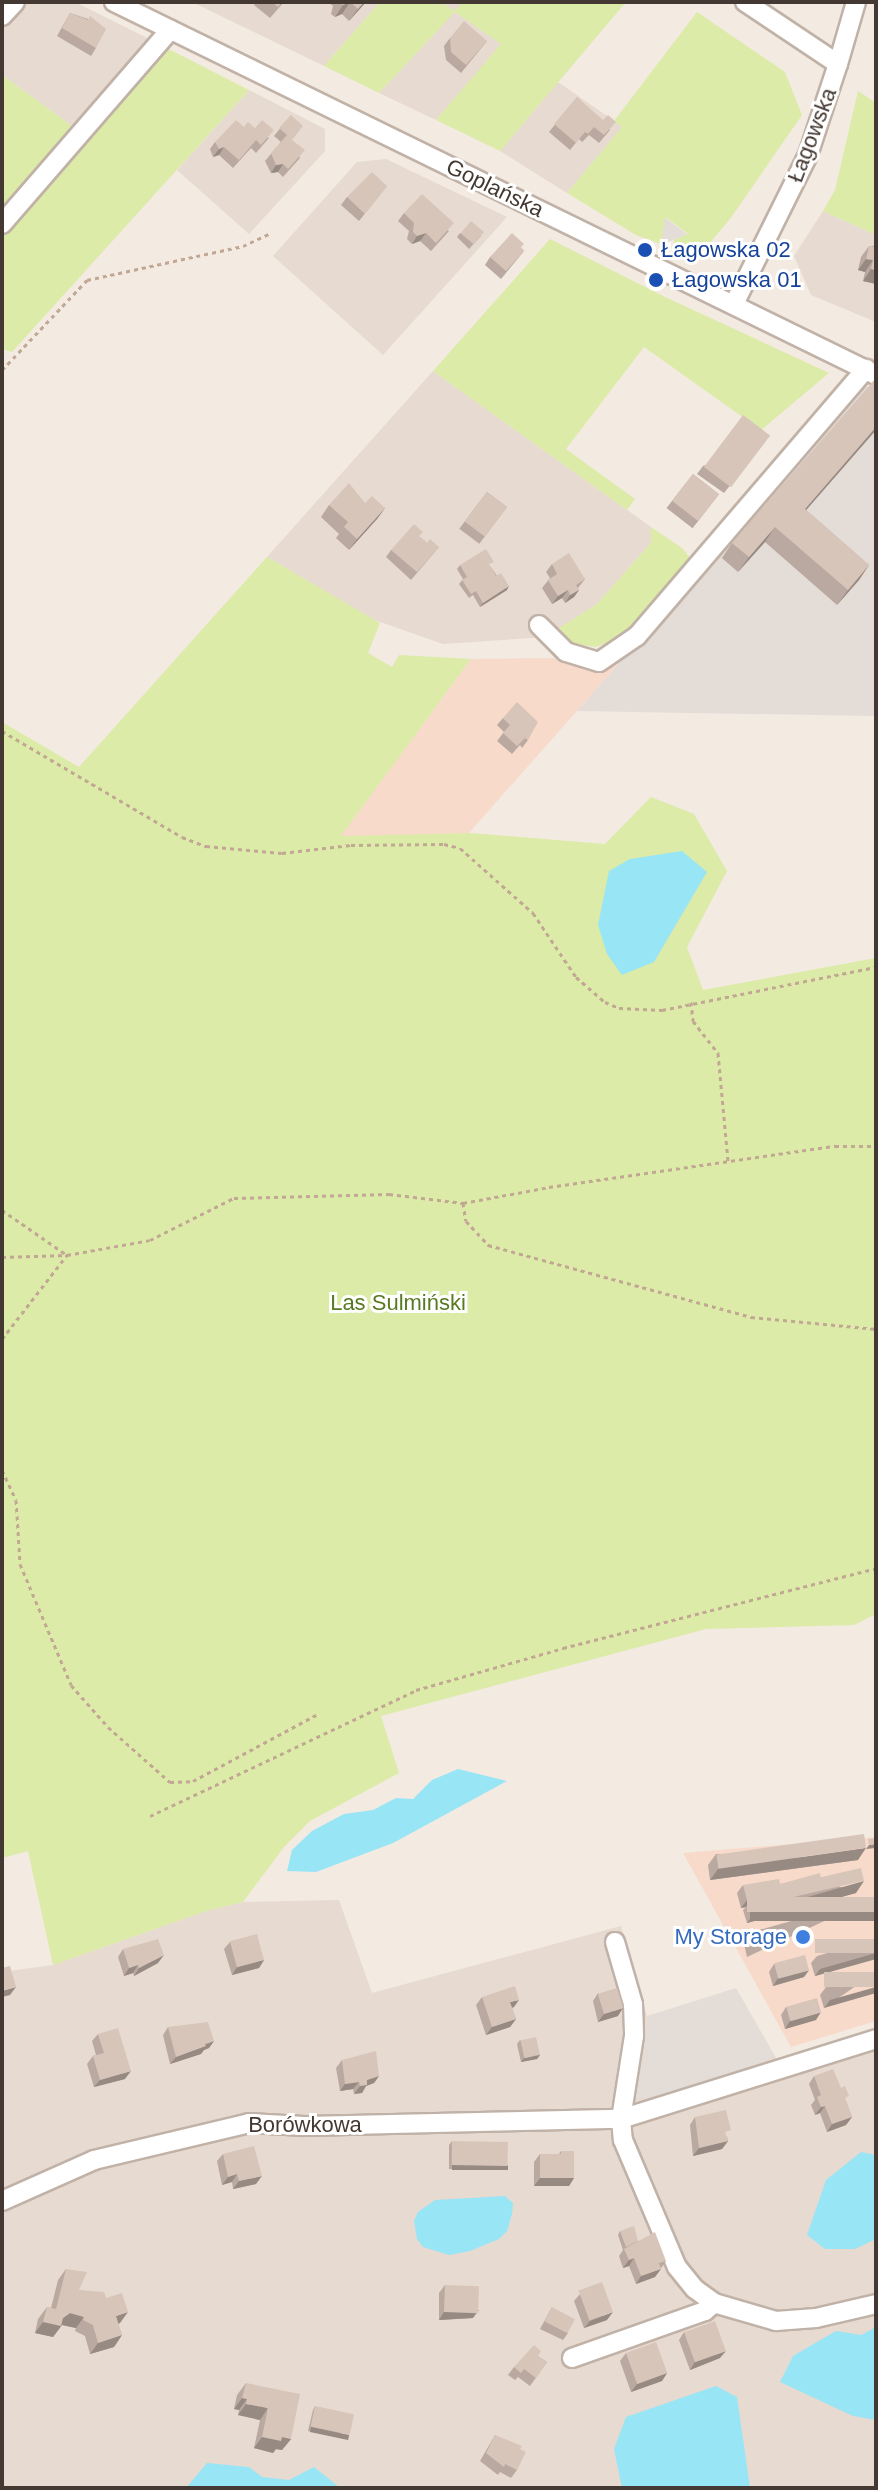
<!DOCTYPE html>
<html>
<head>
<meta charset="utf-8">
<style>
	body { margin:0 }
	#map { position:relative; width:878px; height:2490px; overflow:hidden; background:#f3eae2; font-family:Arial,sans-serif }
	div>[style] { position:absolute }
	[style*='--x'] { left:calc(var(--x)*1px); top:calc(var(--y)*1px); width:calc(var(--w)*1px); rotate:calc(var(--a)*1deg) }
	.residential>* { inset:0; background:#e7dad0 }
	.commercial>* { inset:0; background:#f7daca }
	.industrial>* { inset:0; background:#e4dcd7 }
	.green>* { inset:0; background:#dceba7 }
	.water>* { inset:0; background:#98e5f6 }
	.path>* { height:3px; margin-top:-1.5px; transform-origin:0; background:repeating-linear-gradient(90deg,#c2a794 0 4px,transparent 0 8px) }
	.roads { filter:drop-shadow(2px 0 #c1b2a7) drop-shadow(-2px 0 #c1b2a7) drop-shadow(0 2px #c1b2a7) drop-shadow(0 -2px #c1b2a7) }
	.minor>* { height:18px; margin:-9px; padding:0 9px; transform-origin:9px; border-radius:9px; background:#fff }
	.wall>* { inset:0; background:#baa9a0; transform-origin:0 0 }
	.shaded-wall>* { inset:0; background:#978a82; transform-origin:0 0 }
	.building>* { inset:0; background:#d8c5ba; transform-origin:0 0 }
	.dots>* { width:22px; height:22px; translate:-50% -50%; box-sizing:border-box; border:4px solid #fff; border-radius:50% }
	span { translate:-50% -50%; white-space:nowrap; text-align:center; line-height:1.15; -webkit-text-stroke:6px #fff; paint-order:stroke }
	.street-label { font-size:22px; color:#443932 }
	.transit-label { font-size:22px; color:#164399 }
	.left { translate:0 -50%; text-align:left }
	.park-label { font-size:22px; color:#587a22 }
	.shop-label { font-size:22px; color:#366cbe }
	.right { translate:-100% -50%; text-align:right }
	.frame { position:absolute; inset:0; border:4px solid #443932; pointer-events:none }
</style>
</head>
<body>
<div id="map">
	<div class="residential">
		<div style="clip-path:polygon(27px 2px,75px 2px,149px 39px,72px 126px,2px 75px,2px 29px)"></div>
		<div style="clip-path:polygon(192px 2px,380px 2px,324px 66px)"></div>
		<div style="clip-path:polygon(441px 2px,463px 2px,455px 12px,502px 44px,436px 120px,379px 93px,454px 12px)"></div>
		<div style="clip-path:polygon(558px 82px,623px 127px,567px 193px,500px 151px)"></div>
		<div style="clip-path:polygon(249px 90px,325px 129px,325px 151px,249px 234px,177px 170px)"></div>
		<div style="clip-path:polygon(386px 159px,507px 217px,383px 355px,273px 256px,357px 162px)"></div>
		<div style="clip-path:polygon(823px 211px,876px 235px,876px 322px,811px 295px,794px 256px)"></div>
		<div style="clip-path:polygon(433px 371px,651px 527px,651px 543px,597px 604px,546px 637px,443px 644px,372px 619px,267px 557px)"></div>
		<div style="clip-path:polygon(339px 1900px,372px 1993px,621px 1926px,647px 2016px,632px 2109px,876px 2030px,876px 2488px,2px 2488px,2px 1972px,53px 1965px,206px 1911px,243px 1902px)"></div>
	</div>
	<div class="commercial">
		<div style="clip-path:polygon(638px 642px,468px 834px,340px 837px,471px 659px,562px 658px,606px 669px)"></div>
		<div style="clip-path:polygon(876px 1837px,876px 2021px,791px 2047px,683px 1853px)"></div>
	</div>
	<div class="industrial">
		<div style="clip-path:polygon(664px 217px,688px 235px,661px 244px)"></div>
		<div style="clip-path:polygon(864px 385px,876px 392px,876px 716px,577px 711px)"></div>
		<div style="clip-path:polygon(736px 1988px,779px 2063px,631px 2110px,647px 2016px)"></div>
	</div>
	<div class="green">
		<div style="clip-path:polygon(380px 2px,441px 2px,454px 11px,463px 2px,626px 2px,500px 151px,436px 120px,501px 44px,455px 12px,379px 93px,324px 66px)"></div>
		<div style="clip-path:polygon(697px 12px,785px 72px,802px 115px,730px 219px,697px 258px,674px 249px,674px 240px,688px 234px,665px 217px,661px 244px,636px 235px,567px 193px,622px 127px,614px 121px)"></div>
		<div style="clip-path:polygon(149px 39px,249px 90px,12px 352px,2px 349px,2px 75px,72px 126px)"></div>
		<div style="clip-path:polygon(858px 91px,876px 103px,876px 235px,823px 211px,835px 190px)"></div>
		<div style="clip-path:polygon(550px 239px,663px 296px,829px 373px,761px 430px,644px 347px,566px 449px,635px 499px,627px 510px,433px 371px)"></div>
		<div style="clip-path:polygon(651px 527px,682px 548px,691px 559px,629px 628px,618px 639px,596px 647px,570px 643px,553px 632px,597px 604px,651px 543px)"></div>
		<div style="clip-path:polygon(267px 557px,380px 623px,368px 653px,392px 667px,399px 655px,471px 659px,341px 836px,470px 833px,605px 844px,651px 797px,694px 814px,727px 871px,687px 947px,703px 990px,876px 958px,876px 1614px,854px 1625px,706px 1629px,381px 1716px,399px 1773px,310px 1821px,284px 1847px,243px 1902px,206px 1911px,53px 1965px,28px 1851px,2px 1858px,2px 722px,79px 767px)"></div>
	</div>
	<div class="water">
		<div style="clip-path:polygon(682px 851px,707px 872px,654px 962px,622px 975px,607px 954px,598px 925px,609px 871px,630px 859px)"></div>
		<div style="clip-path:polygon(458px 1769px,507px 1781px,393px 1843px,316px 1872px,287px 1871px,292px 1850px,312px 1831px,344px 1814px,373px 1810px,396px 1798px,413px 1799px,432px 1780px)"></div>
		<div style="clip-path:polygon(861px 2152px,876px 2155px,876px 2239px,855px 2249px,825px 2249px,807px 2235px,826px 2180px)"></div>
		<div style="clip-path:polygon(505px 2196px,513px 2203px,512px 2214px,507px 2231px,499px 2239px,470px 2251px,449px 2255px,423px 2247px,417px 2239px,414px 2221px,418px 2212px,435px 2200px)"></div>
		<div style="clip-path:polygon(876px 2327px,876px 2420px,853px 2416px,780px 2382px,793px 2356px,836px 2331px,861px 2335px)"></div>
		<div style="clip-path:polygon(716px 2386px,737px 2397px,750px 2488px,622px 2488px,614px 2449px,626px 2417px)"></div>
		<div style="clip-path:polygon(207px 2463px,249px 2467px,262px 2477px,289px 2480px,314px 2467px,339px 2487px,186px 2488px)"></div>
	</div>
	<div class="path">
		<div style="--x:2;--y:370;--w:124;--a:-46.6"></div>
		<div style="--x:87;--y:280;--w:160;--a:-12.3"></div>
		<div style="--x:243;--y:246;--w:31;--a:-25"></div>
		<div style="--x:2;--y:731;--w:209;--a:30.5"></div>
		<div style="--x:182;--y:837;--w:26;--a:21"></div>
		<div style="--x:206;--y:846;--w:76;--a:5.3"></div>
		<div style="--x:282;--y:853;--w:69;--a:-6.6"></div>
		<div style="--x:351;--y:845;--w:93;--a:-0.6"></div>
		<div style="--x:444;--y:844;--w:16;--a:14"></div>
		<div style="--x:460;--y:848;--w:98;--a:41.7"></div>
		<div style="--x:533;--y:913;--w:77;--a:56.1"></div>
		<div style="--x:576;--y:977;--w:38;--a:41"></div>
		<div style="--x:605;--y:1002;--w:15;--a:23"></div>
		<div style="--x:619;--y:1008;--w:43;--a:2.7"></div>
		<div style="--x:662;--y:1010;--w:218;--a:-11.4"></div>
		<div style="--x:691;--y:1002;--w:19;--a:84"></div>
		<div style="--x:693;--y:1021;--w:41;--a:52"></div>
		<div style="--x:718;--y:1053;--w:108;--a:84.7"></div>
		<div style="--x:463;--y:1203;--w:87;--a:-10.5"></div>
		<div style="--x:549;--y:1187;--w:289;--a:-8.2"></div>
		<div style="--x:835;--y:1146;--w:41;--a:0"></div>
		<div style="--x:2;--y:1210;--w:79;--a:34.7"></div>
		<div style="--x:67;--y:1255;--w:84;--a:-10.2"></div>
		<div style="--x:150;--y:1240;--w:94;--a:-26.6"></div>
		<div style="--x:234;--y:1198;--w:155;--a:-1.5"></div>
		<div style="--x:389;--y:1194;--w:75;--a:6.9"></div>
		<div style="--x:463;--y:1203;--w:18;--a:81"></div>
		<div style="--x:466;--y:1221;--w:33;--a:47"></div>
		<div style="--x:488;--y:1245;--w:273;--a:15.3"></div>
		<div style="--x:751;--y:1317;--w:126;--a:5.5"></div>
		<div style="--x:2;--y:1257;--w:65;--a:-1.8"></div>
		<div style="--x:2;--y:1339;--w:106;--a:-52.3"></div>
		<div style="--x:2;--y:1470;--w:33;--a:65"></div>
		<div style="--x:16;--y:1500;--w:64;--a:86.4"></div>
		<div style="--x:20;--y:1564;--w:131;--a:67.1"></div>
		<div style="--x:71;--y:1685;--w:56;--a:48.6"></div>
		<div style="--x:108;--y:1727;--w:83;--a:41.6"></div>
		<div style="--x:170;--y:1782;--w:23;--a:-2"></div>
		<div style="--x:193;--y:1781;--w:142;--a:-28.2"></div>
		<div style="--x:150;--y:1816;--w:294;--a:-25.3"></div>
		<div style="--x:416;--y:1690;--w:153;--a:-15.9"></div>
		<div style="--x:563;--y:1648;--w:323;--a:-14.3"></div>
	</div>
	<div class="roads">
		<div class="minor">
			<div style="--x:114;--y:2;--w:848;--a:26.08"></div>
			<div style="--x:2;--y:16;--w:19;--a:-47"></div>
			<div style="--x:838;--y:64;--w:65;--a:-73.8"></div>
			<div style="--x:2;--y:224;--w:257;--a:-49.1"></div>
			<div style="--x:734;--y:304;--w:166;--a:-63.6"></div>
			<div style="--x:808;--y:155;--w:96;--a:-71.8"></div>
			<div style="--x:838;--y:64;--w:112;--a:-146.3"></div>
			<div style="--x:539;--y:625;--w:38;--a:45"></div>
			<div style="--x:566;--y:652;--w:34;--a:17"></div>
			<div style="--x:599;--y:662;--w:46;--a:-34.4"></div>
			<div style="--x:637;--y:636;--w:352;--a:-49.4"></div>
			<div style="--x:615;--y:1942;--w:65;--a:73.8"></div>
			<div style="--x:633;--y:2004;--w:32;--a:88"></div>
			<div style="--x:634;--y:2036;--w:84;--a:98.9"></div>
			<div style="--x:621;--y:2119;--w:21;--a:85"></div>
			<div style="--x:623;--y:2140;--w:138;--a:67"></div>
			<div style="--x:677;--y:2267;--w:28;--a:51"></div>
			<div style="--x:695;--y:2289;--w:24;--a:36"></div>
			<div style="--x:714;--y:2303;--w:65;--a:16.2"></div>
			<div style="--x:776;--y:2321;--w:40;--a:-4.3"></div>
			<div style="--x:816;--y:2318;--w:62;--a:-13.1"></div>
			<div style="--x:2;--y:2201;--w:101;--a:-24"></div>
			<div style="--x:94;--y:2160;--w:159;--a:-13.4"></div>
			<div style="--x:249;--y:2123;--w:55;--a:3.1"></div>
			<div style="--x:304;--y:2126;--w:317;--a:-1.3"></div>
			<div style="--x:621;--y:2119;--w:267;--a:-17.4"></div>
			<div style="--x:572;--y:2358;--w:141;--a:-19.5"></div>
			<div style="--x:705;--y:2311;--w:12;--a:-42"></div>
		</div>
	</div>
	<div class="wall">
		<div style="clip-path:polygon(256px 2px,284px 2px,270px 18px,254px 5px)"></div>
		<div style="clip-path:polygon(328px 2px,366px 2px,349px 21px,342px 14px,335px 17px,331px 14px,333px 6px)"></div>
		<div style="clip-path:polygon(70px 13px,88px 19px,96px 48px,91px 56px,57px 36px)"></div>
		<div style="clip-path:polygon(450px 38px,487px 41px,461px 73px,446px 60px,444px 46px)"></div>
		<div style="clip-path:polygon(577px 97px,610px 130px,599px 143px,589px 135px,582px 142px,579px 139px,570px 150px,549px 132px)"></div>
		<div style="clip-path:polygon(291px 115px,292px 140px,300px 158px,283px 177px,278px 172px,271px 173px,265px 161px,281px 142px,274px 136px)"></div>
		<div style="clip-path:polygon(244px 127px,269px 138px,256px 153px,251px 148px,233px 168px,219px 155px,213px 157px,210px 149px,215px 142px)"></div>
		<div style="clip-path:polygon(387px 186px,359px 221px,341px 205px,347px 197px)"></div>
		<div style="clip-path:polygon(404px 213px,449px 231px,431px 251px,420px 241px,412px 244px,407px 239px,409px 231px,398px 221px)"></div>
		<div style="clip-path:polygon(460px 233px,481px 236px,469px 249px,457px 237px)"></div>
		<div style="clip-path:polygon(876px 243px,876px 284px,863px 281px,865px 272px,858px 270px,861px 257px,869px 246px,873px 246px)"></div>
		<div style="clip-path:polygon(521px 248px,524px 251px,501px 279px,485px 265px,490px 257px)"></div>
		<div style="clip-path:polygon(876px 380px,876px 430px,806px 510px,869px 565px,859px 580px,837px 605px,765px 542px,738px 572px,722px 558px,732px 543px)"></div>
		<div style="clip-path:polygon(765px 442px,724px 493px,697px 474px,703px 466px)"></div>
		<div style="left:693px;top:474px;width:33px;height:43px;rotate:38deg"></div>
		<div style="left:487px;top:492px;width:25px;height:46px;rotate:37deg"></div>
		<div style="clip-path:polygon(365px 503px,385px 508px,377px 519px,349px 550px,336px 538px,339px 534px,321px 517px,329px 505px)"></div>
		<div style="clip-path:polygon(420px 537px,427px 543px,439px 547px,411px 580px,386px 557px,391px 550px)"></div>
		<div style="clip-path:polygon(552px 564px,585px 579px,578px 588px,579px 590px,574px 597px,565px 603px,562px 598px,552px 604px,542px 588px,550px 578px,546px 572px)"></div>
		<div style="clip-path:polygon(460px 565px,490px 566px,507px 590px,480px 607px,473px 595px,469px 598px,459px 584px,463px 579px,457px 569px)"></div>
		<div style="clip-path:polygon(503px 718px,528px 740px,522px 748px,520px 745px,512px 754px,497px 741px,504px 732px,497px 725px)"></div>
		<div style="clip-path:polygon(716px 1854px,858px 1860px,710px 1880px,708px 1865px)"></div>
		<div style="clip-path:polygon(821px 1879px,856px 1893px,747px 1923px,743px 1910px,746px 1907px,741px 1908px,737px 1893px,743px 1885px,780px 1884px)"></div>
		<div style="clip-path:polygon(876px 1897px,747px 1957px,744px 1944px,752px 1932px)"></div>
		<div style="clip-path:polygon(876px 1939px,876px 1959px,815px 1976px,811px 1963px,817px 1956px)"></div>
		<div style="clip-path:polygon(230px 1942px,264px 1960px,259px 1968px,232px 1975px,224px 1949px)"></div>
		<div style="clip-path:polygon(123px 1949px,158px 1963px,134px 1976px,133px 1973px,124px 1976px,118px 1957px)"></div>
		<div style="clip-path:polygon(774px 1964px,809px 1970px,804px 1977px,773px 1986px,769px 1972px)"></div>
		<div style="clip-path:polygon(876px 1972px,824px 2008px,820px 1995px,826px 1987px)"></div>
		<div style="clip-path:polygon(598px 1993px,618px 2016px,598px 2022px,593px 2001px)"></div>
		<div style="clip-path:polygon(482px 1997px,514px 2007px,512px 2008px,516px 2019px,510px 2027px,486px 2035px,476px 2005px)"></div>
		<div style="clip-path:polygon(786px 2007px,816px 2020px,785px 2029px,781px 2015px)"></div>
		<div style="clip-path:polygon(168px 2027px,214px 2041px,209px 2048px,204px 2050px,201px 2054px,170px 2064px,163px 2035px)"></div>
		<div style="clip-path:polygon(98px 2034px,125px 2079px,94px 2087px,87px 2064px,93px 2056px,96px 2055px,92px 2041px)"></div>
		<div style="clip-path:polygon(520px 2040px,540px 2055px,537px 2059px,521px 2062px,517px 2044px)"></div>
		<div style="clip-path:polygon(342px 2060px,379px 2076px,374px 2083px,366px 2086px,362px 2093px,354px 2094px,353px 2089px,340px 2091px,336px 2068px)"></div>
		<div style="clip-path:polygon(814px 2076px,846px 2101px,852px 2117px,846px 2125px,827px 2132px,820px 2113px,815px 2115px,811px 2105px,815px 2100px,809px 2084px)"></div>
		<div style="clip-path:polygon(695px 2117px,727px 2137px,728px 2141px,722px 2149px,693px 2156px,690px 2125px)"></div>
		<div style="clip-path:polygon(452px 2141px,506px 2169px,449px 2169px,449px 2145px)"></div>
		<div style="clip-path:polygon(561px 2151px,574px 2178px,569px 2186px,534px 2186px,534px 2162px,540px 2154px,559px 2154px)"></div>
		<div style="clip-path:polygon(223px 2154px,256px 2184px,233px 2189px,232px 2182px,222px 2185px,217px 2161px)"></div>
		<div style="clip-path:polygon(620px 2231px,638px 2241px,666px 2261px,655px 2277px,636px 2284px,629px 2266px,623px 2268px,619px 2256px,623px 2250px,618px 2235px)"></div>
		<div style="clip-path:polygon(66px 2269px,79px 2290px,106px 2298px,120px 2323px,118px 2324px,122px 2335px,114px 2347px,90px 2354px,85px 2336px,75px 2331px,76px 2328px,62px 2325px,53px 2337px,35px 2333px,38px 2319px,47px 2307px,51px 2308px,58px 2280px)"></div>
		<div style="clip-path:polygon(445px 2285px,473px 2318px,439px 2320px,439px 2293px)"></div>
		<div style="clip-path:polygon(580px 2294px,607px 2320px,584px 2328px,574px 2301px)"></div>
		<div style="clip-path:polygon(552px 2307px,568px 2333px,563px 2340px,540px 2329px)"></div>
		<div style="clip-path:polygon(684px 2332px,720px 2358px,690px 2370px,679px 2340px)"></div>
		<div style="clip-path:polygon(626px 2353px,667px 2373px,662px 2381px,631px 2392px,620px 2361px)"></div>
		<div style="clip-path:polygon(538px 2356px,547px 2362px,530px 2386px,518px 2377px,515px 2380px,508px 2375px,514px 2367px)"></div>
		<div style="clip-path:polygon(246px 2383px,291px 2439px,282px 2450px,276px 2449px,273px 2453px,254px 2448px,260px 2420px,238px 2415px,239px 2410px,234px 2409px,237px 2395px)"></div>
		<div style="clip-path:polygon(315px 2406px,346px 2439px,308px 2431px,313px 2410px)"></div>
		<div style="clip-path:polygon(495px 2435px,520px 2449px,517px 2470px,511px 2478px,500px 2472px,498px 2475px,480px 2461px)"></div>
	</div>
	<div class="shaded-wall">
		<div style="clip-path:polygon(350px 2px,342px 14px,335px 17px,343px 5px)"></div>
		<div style="clip-path:polygon(364px 2px,366px 2px,349px 21px,358px 9px)"></div>
		<div style="clip-path:polygon(224px 147px,219px 155px,213px 157px,219px 149px)"></div>
		<div style="clip-path:polygon(283px 164px,278px 172px,271px 173px,276px 165px)"></div>
		<div style="clip-path:polygon(426px 233px,420px 241px,412px 244px,417px 236px)"></div>
		<div style="clip-path:polygon(866px 259px,873px 260px,865px 272px,858px 270px)"></div>
		<div style="clip-path:polygon(871px 269px,876px 270px,876px 284px,863px 281px)"></div>
		<div style="clip-path:polygon(876px 427px,876px 430px,794px 524px,805px 509px)"></div>
		<div style="clip-path:polygon(385px 508px,377px 519px,349px 550px,357px 539px)"></div>
		<div style="clip-path:polygon(775px 527px,765px 542px,738px 572px,749px 557px)"></div>
		<div style="clip-path:polygon(869px 565px,859px 580px,837px 605px,848px 590px)"></div>
		<div style="clip-path:polygon(509px 586px,507px 590px,480px 607px,483px 603px)"></div>
		<div style="clip-path:polygon(568px 590px,562px 598px,552px 604px,558px 596px)"></div>
		<div style="clip-path:polygon(579px 590px,574px 597px,565px 603px,570px 595px)"></div>
		<div style="clip-path:polygon(876px 1844px,876px 1848px,866px 1849px,869px 1845px)"></div>
		<div style="clip-path:polygon(866px 1848px,858px 1860px,710px 1880px,718px 1869px)"></div>
		<div style="clip-path:polygon(864px 1881px,856px 1893px,747px 1923px,755px 1912px)"></div>
		<div style="clip-path:polygon(751px 1899px,746px 1907px,741px 1908px,747px 1900px)"></div>
		<div style="left:876px;top:1912px;width:9px;height:126px;rotate:90deg"></div>
		<div style="clip-path:polygon(876px 1953px,876px 1959px,815px 1976px,820px 1969px)"></div>
		<div style="clip-path:polygon(164px 1955px,158px 1963px,134px 1976px,139px 1968px)"></div>
		<div style="clip-path:polygon(264px 1960px,259px 1968px,232px 1975px,237px 1967px)"></div>
		<div style="clip-path:polygon(138px 1965px,133px 1973px,124px 1976px,129px 1968px)"></div>
		<div style="clip-path:polygon(809px 1970px,804px 1977px,773px 1986px,778px 1978px)"></div>
		<div style="clip-path:polygon(16px 1987px,10px 1995px,2px 1997px,2px 1991px)"></div>
		<div style="clip-path:polygon(876px 1987px,876px 1993px,824px 2008px,830px 2000px)"></div>
		<div style="clip-path:polygon(519px 2000px,514px 2007px,505px 2010px,510px 2002px)"></div>
		<div style="clip-path:polygon(623px 2008px,618px 2016px,598px 2022px,604px 2014px)"></div>
		<div style="clip-path:polygon(821px 2012px,816px 2020px,785px 2029px,790px 2021px)"></div>
		<div style="clip-path:polygon(516px 2019px,510px 2027px,486px 2035px,492px 2027px)"></div>
		<div style="clip-path:polygon(214px 2041px,209px 2048px,204px 2050px,201px 2054px,170px 2064px,176px 2057px)"></div>
		<div style="clip-path:polygon(540px 2055px,537px 2059px,521px 2062px,524px 2058px)"></div>
		<div style="clip-path:polygon(131px 2071px,125px 2079px,94px 2087px,100px 2080px)"></div>
		<div style="clip-path:polygon(379px 2076px,374px 2083px,366px 2086px,362px 2093px,354px 2094px,360px 2086px,367px 2080px)"></div>
		<div style="clip-path:polygon(359px 2082px,353px 2089px,340px 2091px,345px 2084px)"></div>
		<div style="clip-path:polygon(825px 2106px,820px 2113px,815px 2115px,821px 2107px)"></div>
		<div style="clip-path:polygon(852px 2117px,846px 2125px,827px 2132px,832px 2124px)"></div>
		<div style="clip-path:polygon(728px 2141px,722px 2149px,693px 2156px,699px 2148px)"></div>
		<div style="left:452px;top:2165px;width:56px;height:5px"></div>
		<div style="clip-path:polygon(237px 2174px,232px 2182px,222px 2185px,228px 2177px)"></div>
		<div style="clip-path:polygon(262px 2176px,256px 2184px,233px 2189px,239px 2181px)"></div>
		<div style="clip-path:polygon(540px 2178px,574px 2178px,569px 2186px,534px 2186px)"></div>
		<div style="clip-path:polygon(634px 2258px,629px 2266px,623px 2268px,629px 2260px)"></div>
		<div style="clip-path:polygon(661px 2269px,655px 2277px,636px 2284px,641px 2276px)"></div>
		<div style="clip-path:polygon(479px 2310px,473px 2318px,439px 2320px,444px 2312px)"></div>
		<div style="clip-path:polygon(128px 2312px,120px 2323px,108px 2328px,116px 2316px)"></div>
		<div style="clip-path:polygon(613px 2312px,607px 2320px,584px 2328px,590px 2321px)"></div>
		<div style="clip-path:polygon(70px 2313px,84px 2317px,76px 2328px,62px 2325px,53px 2337px,35px 2333px,43px 2322px,63px 2318px)"></div>
		<div style="clip-path:polygon(122px 2335px,114px 2347px,90px 2354px,98px 2343px)"></div>
		<div style="clip-path:polygon(726px 2351px,720px 2358px,690px 2370px,695px 2362px)"></div>
		<div style="clip-path:polygon(667px 2373px,662px 2381px,631px 2392px,637px 2384px)"></div>
		<div style="clip-path:polygon(242px 2398px,247px 2399px,239px 2410px,234px 2409px)"></div>
		<div style="clip-path:polygon(246px 2404px,268px 2408px,260px 2420px,238px 2415px)"></div>
		<div style="left:311px;top:2427px;width:39px;height:5px;rotate:12deg"></div>
		<div style="clip-path:polygon(262px 2437px,282px 2437px,291px 2439px,282px 2450px,276px 2449px,273px 2453px,254px 2448px)"></div>
	</div>
	<div class="building">
		<div style="clip-path:polygon(272px 2px,282px 2px,278px 7px)"></div>
		<div style="clip-path:polygon(339px 2px,364px 2px,358px 9px,350px 2px,343px 5px)"></div>
		<div style="clip-path:polygon(70px 13px,88px 20px,90px 16px,106px 29px,96px 48px,62px 28px)"></div>
		<div style="clip-path:polygon(464px 21px,487px 41px,466px 65px,451px 52px,450px 38px)"></div>
		<div style="clip-path:polygon(577px 97px,603px 120px,608px 115px,616px 122px,604px 135px,594px 127px,588px 134px,585px 132px,576px 143px,554px 124px)"></div>
		<div style="clip-path:polygon(291px 115px,303px 126px,292px 140px,305px 150px,288px 169px,283px 164px,276px 165px,271px 153px,287px 135px,279px 128px)"></div>
		<div style="clip-path:polygon(236px 120px,244px 127px,248px 122px,255px 128px,262px 120px,274px 130px,261px 145px,256px 140px,239px 160px,224px 147px,219px 149px,215px 142px)"></div>
		<div style="clip-path:polygon(372px 172px,387px 186px,365px 214px,347px 197px)"></div>
		<div style="clip-path:polygon(422px 194px,454px 223px,436px 243px,426px 233px,417px 236px,413px 232px,414px 223px,404px 213px)"></div>
		<div style="left:471px;top:221px;width:17px;height:16px;rotate:40deg"></div>
		<div style="clip-path:polygon(512px 233px,524px 244px,521px 247px,524px 251px,506px 271px,490px 257px)"></div>
		<div style="clip-path:polygon(869px 246px,876px 247px,876px 270px,871px 269px,873px 260px,866px 259px)"></div>
		<div style="clip-path:polygon(875px 379px,876px 380px,876px 427px,805px 509px,869px 565px,848px 590px,775px 527px,749px 557px,732px 543px)"></div>
		<div style="left:743px;top:415px;width:34px;height:65px;rotate:37deg"></div>
		<div style="left:693px;top:474px;width:33px;height:34px;rotate:38deg"></div>
		<div style="clip-path:polygon(349px 483px,365px 503px,372px 496px,385px 508px,357px 539px,344px 527px,348px 522px,329px 505px)"></div>
		<div style="left:487px;top:492px;width:25px;height:37px;rotate:37deg"></div>
		<div style="clip-path:polygon(414px 524px,423px 532px,419px 536px,427px 543px,430px 539px,439px 547px,417px 572px,391px 550px)"></div>
		<div style="clip-path:polygon(486px 549px,494px 562px,489px 564px,496px 576px,501px 573px,509px 586px,483px 603px,476px 591px,471px 594px,462px 580px,467px 577px,460px 565px)"></div>
		<div style="clip-path:polygon(569px 553px,585px 579px,576px 585px,579px 590px,570px 595px,568px 590px,558px 596px,548px 580px,557px 574px,552px 564px)"></div>
		<div style="clip-path:polygon(517px 702px,538px 722px,528px 740px,525px 738px,517px 746px,503px 733px,510px 725px,503px 718px)"></div>
		<div style="left:864px;top:1834px;width:14px;height:149px;rotate:82deg"></div>
		<div style="clip-path:polygon(876px 1838px,876px 1844px,869px 1845px,868px 1839px)"></div>
		<div style="left:861px;top:1868px;width:13px;height:114px;rotate:77deg"></div>
		<div style="clip-path:polygon(820px 1873px,821px 1879px,747px 1900px,743px 1885px,779px 1879px,780px 1884px)"></div>
		<div style="left:876px;top:1897px;width:15px;height:129px;rotate:90deg"></div>
		<div style="left:257px;top:1934px;width:27px;height:28px;rotate:75deg"></div>
		<div style="clip-path:polygon(158px 1939px,164px 1955px,139px 1968px,138px 1965px,129px 1968px,123px 1949px)"></div>
		<div style="left:876px;top:1939px;width:14px;height:61px;rotate:90deg"></div>
		<div style="left:805px;top:1955px;width:16px;height:32px;rotate:75deg"></div>
		<div style="clip-path:polygon(10px 1966px,16px 1987px,2px 1991px,2px 1968px)"></div>
		<div style="left:876px;top:1972px;width:15px;height:52px;rotate:90deg"></div>
		<div style="clip-path:polygon(515px 1986px,519px 2000px,510px 2002px,516px 2019px,492px 2027px,482px 1997px)"></div>
		<div style="left:617px;top:1988px;width:21px;height:20px;rotate:73deg"></div>
		<div style="left:817px;top:1998px;width:15px;height:32px;rotate:74deg"></div>
		<div style="clip-path:polygon(208px 2022px,214px 2041px,205px 2044px,206px 2046px,176px 2057px,168px 2027px)"></div>
		<div style="clip-path:polygon(118px 2028px,131px 2071px,100px 2080px,93px 2056px,104px 2053px,98px 2034px)"></div>
		<div style="left:536px;top:2037px;width:18px;height:16px;rotate:77deg"></div>
		<div style="clip-path:polygon(376px 2051px,379px 2076px,367px 2080px,367px 2085px,360px 2086px,359px 2082px,345px 2084px,342px 2060px)"></div>
		<div style="clip-path:polygon(833px 2069px,841px 2088px,845px 2086px,849px 2096px,845px 2098px,852px 2117px,832px 2124px,825px 2106px,821px 2107px,817px 2097px,821px 2095px,814px 2076px)"></div>
		<div style="clip-path:polygon(726px 2110px,731px 2130px,725px 2132px,728px 2141px,699px 2148px,695px 2117px)"></div>
		<div style="left:452px;top:2141px;width:56px;height:24px;rotate:1deg"></div>
		<div style="clip-path:polygon(254px 2146px,262px 2176px,239px 2181px,237px 2174px,228px 2177px,223px 2154px)"></div>
		<div style="clip-path:polygon(561px 2151px,574px 2151px,574px 2178px,540px 2178px,540px 2154px,561px 2154px)"></div>
		<div style="clip-path:polygon(634px 2226px,638px 2241px,626px 2247px,620px 2231px)"></div>
		<div style="clip-path:polygon(655px 2232px,666px 2261px,659px 2263px,661px 2269px,641px 2276px,634px 2258px,629px 2260px,624px 2249px)"></div>
		<div style="clip-path:polygon(66px 2269px,87px 2272px,79px 2290px,104px 2292px,106px 2298px,122px 2293px,128px 2312px,116px 2316px,122px 2335px,98px 2343px,93px 2325px,83px 2320px,84px 2317px,70px 2313px,63px 2318px,61px 2326px,43px 2322px,47px 2307px,56px 2309px)"></div>
		<div style="left:602px;top:2282px;width:32px;height:25px;rotate:70deg"></div>
		<div style="left:445px;top:2285px;width:34px;height:27px;rotate:2deg"></div>
		<div style="left:552px;top:2307px;width:26px;height:16px;rotate:28deg"></div>
		<div style="left:715px;top:2321px;width:32px;height:33px;rotate:70deg"></div>
		<div style="left:656px;top:2342px;width:33px;height:32px;rotate:70deg"></div>
		<div style="clip-path:polygon(534px 2345px,541px 2351px,538px 2356px,547px 2362px,536px 2378px,524px 2369px,521px 2373px,514px 2367px)"></div>
		<div style="clip-path:polygon(246px 2383px,300px 2394px,291px 2439px,282px 2437px,281px 2441px,262px 2437px,268px 2408px,246px 2404px,247px 2399px,242px 2398px)"></div>
		<div style="left:315px;top:2406px;width:40px;height:21px;rotate:12deg"></div>
		<div style="clip-path:polygon(495px 2435px,522px 2446px,520px 2449px,526px 2452px,517px 2470px,505px 2464px,504px 2467px,486px 2453px)"></div>
	</div>
	<div class="dots">
		<div style="left:645px;top:250px;background:#1a4fb4"></div>
		<div style="left:656px;top:280px;background:#1a4fb4"></div>
		<div style="left:803px;top:1937px;background:#3f7fe0"></div>
	</div>
	<div class="street-label">
		<span style="left:812px;top:135px;rotate:-69deg">Łagowska</span>
		<span style="left:495px;top:188px;rotate:26deg">Goplańska</span>
		<span style="left:305px;top:2125px">Borówkowa</span>
	</div>
	<div class="transit-label">
		<span class="left" style="left:661px;top:250px">Łagowska 02</span>
		<span class="left" style="left:672px;top:280px">Łagowska 01</span>
	</div>
	<div class="park-label">
		<span style="left:398px;top:1303px">Las Sulmiński</span>
	</div>
	<div class="shop-label">
		<span class="right" style="left:787px;top:1937px">My Storage</span>
	</div>
	<div class="frame"></div>
</div>
</body>
</html>
